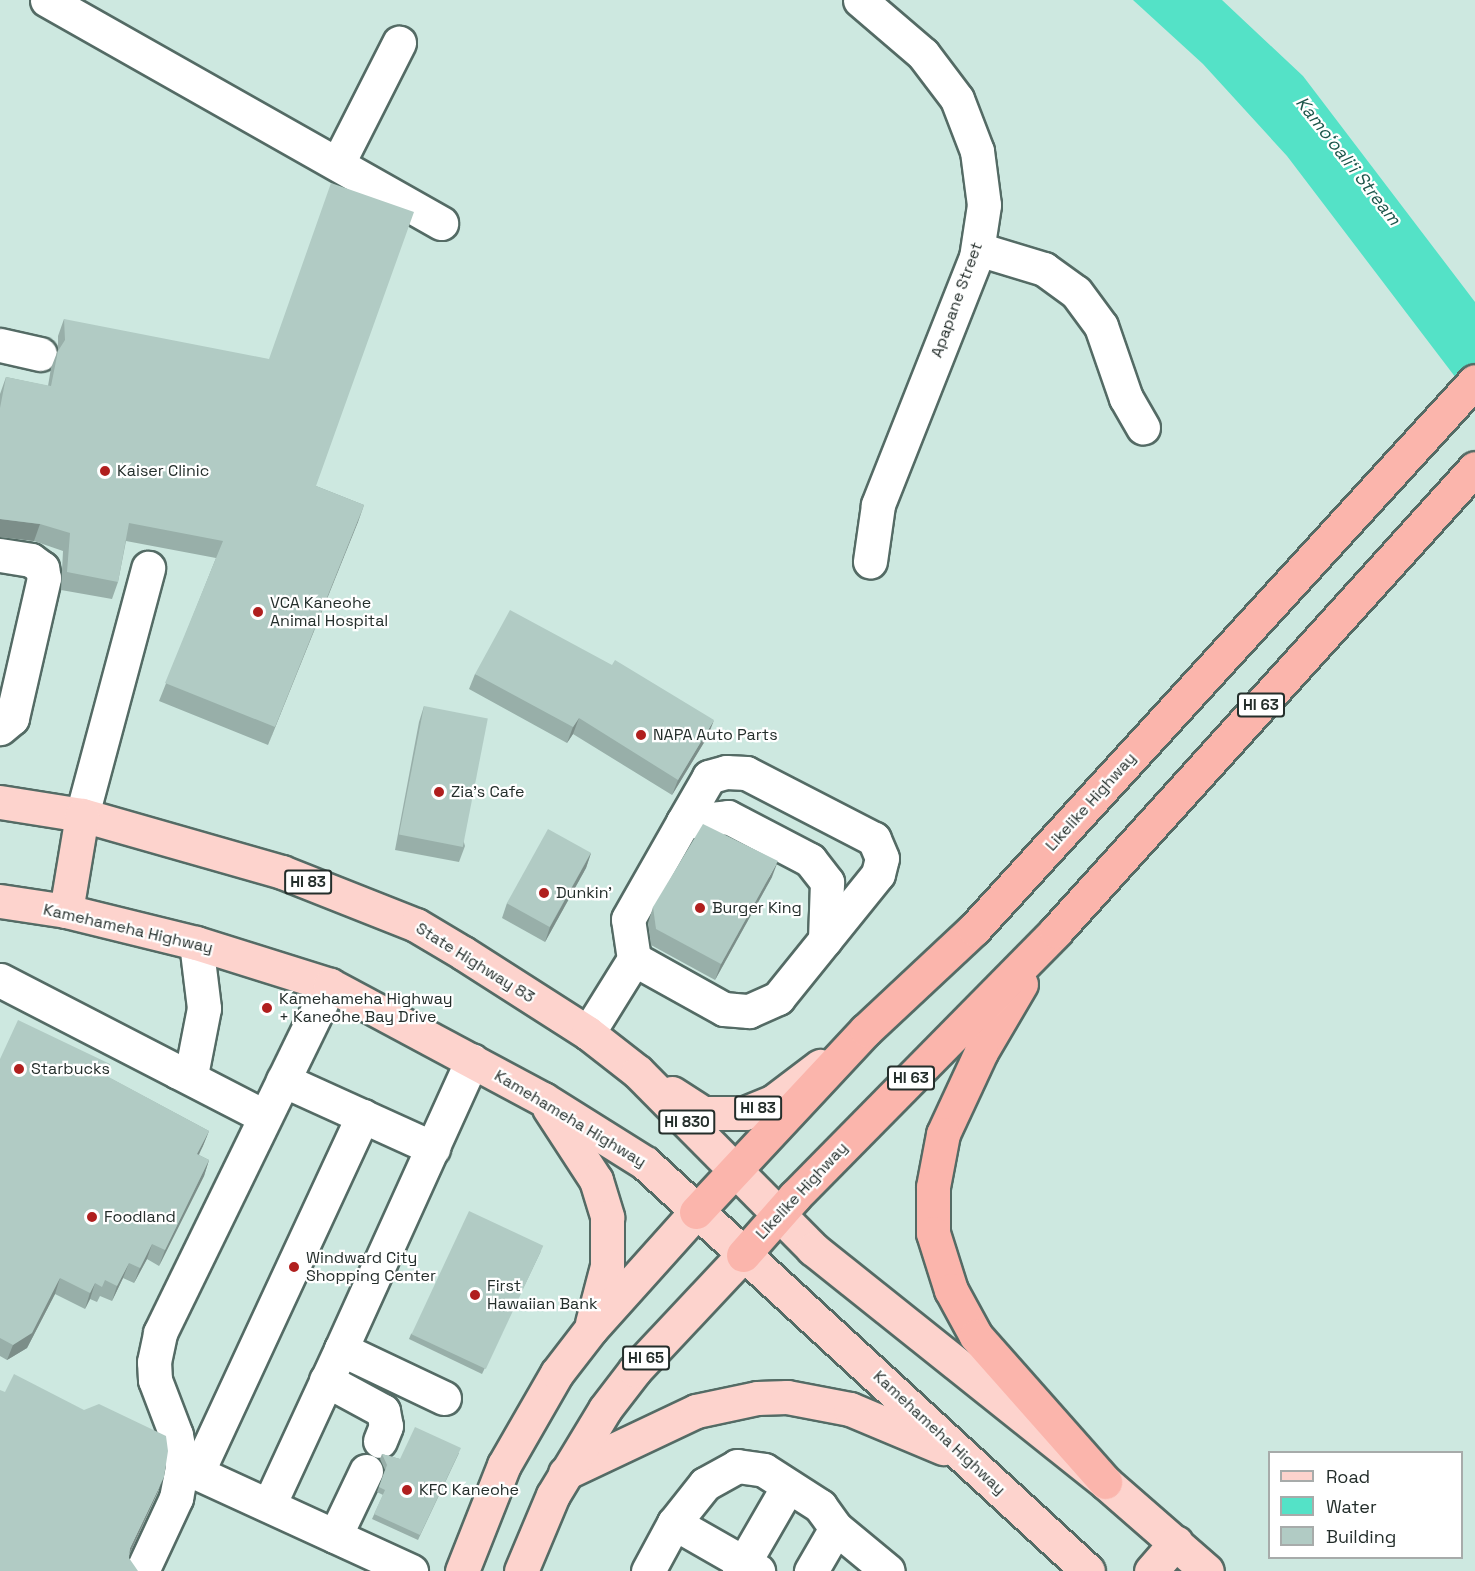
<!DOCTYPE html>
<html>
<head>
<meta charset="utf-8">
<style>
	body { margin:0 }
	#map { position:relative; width:1475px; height:1571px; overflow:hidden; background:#cde8e0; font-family:"Space Grotesk",sans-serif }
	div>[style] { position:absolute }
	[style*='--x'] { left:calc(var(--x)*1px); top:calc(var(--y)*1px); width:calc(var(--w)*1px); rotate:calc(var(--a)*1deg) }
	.water>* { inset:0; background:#54e2c7 }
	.roads { filter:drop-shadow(2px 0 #546b65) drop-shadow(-2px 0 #546b65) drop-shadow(0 2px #546b65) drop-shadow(0 -2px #546b65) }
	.minor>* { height:33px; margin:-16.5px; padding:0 16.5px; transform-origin:16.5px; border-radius:16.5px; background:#fff }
	.major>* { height:33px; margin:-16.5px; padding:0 16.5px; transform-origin:16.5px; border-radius:16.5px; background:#fdd3cd }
	.highway>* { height:33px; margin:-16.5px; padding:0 16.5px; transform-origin:16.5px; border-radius:16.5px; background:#fbb5ac }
	.wall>* { inset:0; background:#98afa9 }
	.shaded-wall>* { inset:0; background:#7c8e89 }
	.building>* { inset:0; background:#b1cbc4; transform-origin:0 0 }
	.dots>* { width:16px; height:16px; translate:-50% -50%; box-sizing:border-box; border:3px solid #fff; border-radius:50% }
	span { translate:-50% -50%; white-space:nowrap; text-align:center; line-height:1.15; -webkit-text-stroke:4.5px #fff; paint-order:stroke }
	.shield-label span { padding:2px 4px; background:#fff; border:2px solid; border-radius:4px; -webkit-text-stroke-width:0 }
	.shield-label { font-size:15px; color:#242e2b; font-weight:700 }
	.street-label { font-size:16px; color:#242e2b }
	.poi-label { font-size:16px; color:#242e2b }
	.left { translate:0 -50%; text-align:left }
	.water-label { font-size:18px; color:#1c564b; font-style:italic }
	.legend { position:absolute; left:1268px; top:1451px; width:195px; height:108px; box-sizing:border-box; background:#fff; border:2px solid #a7abaa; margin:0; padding:8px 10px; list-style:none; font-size:18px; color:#242e2b }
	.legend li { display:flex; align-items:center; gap:12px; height:30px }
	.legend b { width:30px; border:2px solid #a7abaa }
</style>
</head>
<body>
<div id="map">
	<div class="water">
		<div style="clip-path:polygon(1133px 0,1222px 0,1303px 76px,1475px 302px,1475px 403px,1287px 156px,1203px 64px)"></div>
	</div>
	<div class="roads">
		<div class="minor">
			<div style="--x:47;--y:0;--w:453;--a:29.5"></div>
			<div style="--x:860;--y:0;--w:83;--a:40.6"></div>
			<div style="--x:923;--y:54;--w:56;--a:52.9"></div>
			<div style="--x:957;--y:99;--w:56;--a:69"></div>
			<div style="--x:977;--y:151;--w:54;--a:82.6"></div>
			<div style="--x:984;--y:205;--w:53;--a:98.7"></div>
			<div style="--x:976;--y:257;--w:267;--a:111.6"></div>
			<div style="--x:878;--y:505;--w:57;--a:98.1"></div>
			<div style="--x:338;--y:163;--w:135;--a:-63.1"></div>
			<div style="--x:978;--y:249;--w:69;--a:16.9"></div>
			<div style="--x:1044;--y:269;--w:39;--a:36"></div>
			<div style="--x:1076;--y:292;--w:42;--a:53.7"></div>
			<div style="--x:1101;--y:326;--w:76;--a:70.9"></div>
			<div style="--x:1126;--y:398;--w:34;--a:60"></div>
			<div style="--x:0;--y:345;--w:41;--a:12.7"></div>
			<div style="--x:0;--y:555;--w:31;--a:9"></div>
			<div style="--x:31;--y:560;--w:14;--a:36"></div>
			<div style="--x:42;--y:568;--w:10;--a:79"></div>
			<div style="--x:44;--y:578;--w:144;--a:102.9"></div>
			<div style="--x:12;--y:718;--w:16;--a:140"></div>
			<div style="--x:82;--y:815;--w:256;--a:-75"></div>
			<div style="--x:634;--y:959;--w:103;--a:29.1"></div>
			<div style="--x:724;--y:1009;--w:25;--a:5"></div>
			<div style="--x:749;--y:1011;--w:32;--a:-24"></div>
			<div style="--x:778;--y:998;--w:159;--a:-51.1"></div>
			<div style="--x:878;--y:874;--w:16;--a:-76"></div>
			<div style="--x:882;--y:858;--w:21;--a:-113"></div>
			<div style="--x:874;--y:839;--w:144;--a:-152.7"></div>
			<div style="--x:746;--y:773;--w:20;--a:-177"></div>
			<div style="--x:726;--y:772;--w:18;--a:164"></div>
			<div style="--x:709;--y:777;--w:52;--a:120"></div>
			<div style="--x:0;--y:980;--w:298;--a:27.3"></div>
			<div style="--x:588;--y:1033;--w:87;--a:-58.1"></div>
			<div style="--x:634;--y:959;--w:40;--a:-98.5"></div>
			<div style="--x:628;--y:919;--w:112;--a:-60.4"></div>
			<div style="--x:683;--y:822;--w:45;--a:-6.3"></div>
			<div style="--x:728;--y:817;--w:93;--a:27.7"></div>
			<div style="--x:810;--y:860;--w:28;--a:52"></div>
			<div style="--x:827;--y:882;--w:58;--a:92"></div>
			<div style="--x:178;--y:1072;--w:13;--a:13"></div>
			<div style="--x:191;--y:1075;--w:68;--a:-79"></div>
			<div style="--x:204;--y:1008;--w:65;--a:-97"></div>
			<div style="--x:283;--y:1080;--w:165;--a:24.4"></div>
			<div style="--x:326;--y:1380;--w:65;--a:28.5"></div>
			<div style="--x:383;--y:1411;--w:15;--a:79"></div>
			<div style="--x:386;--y:1426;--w:16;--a:112"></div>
			<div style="--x:444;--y:1398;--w:114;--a:-154.6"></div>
			<div style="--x:341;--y:1349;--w:317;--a:-65.6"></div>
			<div style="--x:182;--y:1466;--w:252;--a:24.6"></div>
			<div style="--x:197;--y:1473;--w:394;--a:-65.1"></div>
			<div style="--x:269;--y:1505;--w:172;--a:-65.2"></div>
			<div style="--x:674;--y:1523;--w:97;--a:29.7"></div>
			<div style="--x:836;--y:1528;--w:67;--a:39.6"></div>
			<div style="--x:335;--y:1536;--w:72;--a:-64.5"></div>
			<div style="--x:142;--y:1571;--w:81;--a:-65"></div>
			<div style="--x:176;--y:1498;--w:33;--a:-79"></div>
			<div style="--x:182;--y:1466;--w:32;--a:-101"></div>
			<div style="--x:176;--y:1435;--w:59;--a:-110.9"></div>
			<div style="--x:155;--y:1380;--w:18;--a:-93"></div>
			<div style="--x:154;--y:1362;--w:30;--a:-78"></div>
			<div style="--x:160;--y:1333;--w:387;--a:-64"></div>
			<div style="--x:648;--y:1571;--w:55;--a:-61.6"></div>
			<div style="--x:674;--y:1523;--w:50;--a:-51.5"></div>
			<div style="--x:705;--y:1484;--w:37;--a:-29"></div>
			<div style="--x:737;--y:1466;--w:27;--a:8"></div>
			<div style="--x:764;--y:1470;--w:67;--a:32.7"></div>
			<div style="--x:820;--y:1506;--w:27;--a:54"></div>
			<div style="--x:836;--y:1528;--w:50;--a:120.2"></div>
			<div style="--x:739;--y:1571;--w:98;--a:-60"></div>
		</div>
		<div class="major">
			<div style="--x:0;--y:802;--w:83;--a:9"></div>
			<div style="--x:82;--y:815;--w:208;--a:15.9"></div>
			<div style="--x:282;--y:872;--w:144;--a:21.6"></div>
			<div style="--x:416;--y:925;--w:55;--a:30.8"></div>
			<div style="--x:463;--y:953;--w:148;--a:32.6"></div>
			<div style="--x:588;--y:1033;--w:63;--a:38"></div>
			<div style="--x:638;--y:1072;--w:249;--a:45.3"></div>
			<div style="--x:813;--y:1249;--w:374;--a:38.6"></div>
			<div style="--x:1105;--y:1482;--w:135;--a:41.1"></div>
			<div style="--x:0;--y:901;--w:67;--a:8.6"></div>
			<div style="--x:66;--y:911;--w:134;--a:13.8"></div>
			<div style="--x:196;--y:943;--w:140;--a:17.4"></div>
			<div style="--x:330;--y:985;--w:242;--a:28.2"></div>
			<div style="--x:543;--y:1099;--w:120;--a:32.1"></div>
			<div style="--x:645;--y:1163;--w:602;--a:42.64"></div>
			<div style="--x:66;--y:911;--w:97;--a:-80.5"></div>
			<div style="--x:672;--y:1093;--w:37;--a:33"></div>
			<div style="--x:703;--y:1113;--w:42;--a:0"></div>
			<div style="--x:745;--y:1113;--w:31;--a:-22"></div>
			<div style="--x:774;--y:1101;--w:58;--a:-37.3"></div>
			<div style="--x:549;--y:1108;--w:86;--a:56.9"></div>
			<div style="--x:596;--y:1180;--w:39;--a:73"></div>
			<div style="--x:607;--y:1217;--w:49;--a:90"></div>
			<div style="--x:607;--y:1266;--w:59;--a:104.7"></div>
			<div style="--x:565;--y:1473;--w:145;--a:-25.3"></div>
			<div style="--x:696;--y:1411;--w:62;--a:-12"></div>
			<div style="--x:757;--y:1398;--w:30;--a:-2"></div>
			<div style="--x:787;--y:1397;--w:64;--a:10.8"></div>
			<div style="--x:850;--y:1409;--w:101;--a:22.8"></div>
			<div style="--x:462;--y:1571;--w:114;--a:-68.4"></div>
			<div style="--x:504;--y:1465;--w:106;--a:-60.1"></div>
			<div style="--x:557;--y:1373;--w:56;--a:-52.3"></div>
			<div style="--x:591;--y:1329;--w:157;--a:-48.1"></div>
			<div style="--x:521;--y:1571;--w:82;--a:-67.2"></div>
			<div style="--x:553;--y:1495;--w:100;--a:-58.8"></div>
			<div style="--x:605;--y:1409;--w:49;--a:-52.4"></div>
			<div style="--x:635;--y:1370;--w:158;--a:-46.8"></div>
			<div style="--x:1151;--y:1571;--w:38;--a:-49"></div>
		</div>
		<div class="highway">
			<div style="--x:1021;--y:984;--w:79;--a:120.5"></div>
			<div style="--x:981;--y:1052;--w:90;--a:114.9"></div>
			<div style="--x:943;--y:1134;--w:54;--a:100.7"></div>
			<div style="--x:933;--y:1187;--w:46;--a:90"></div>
			<div style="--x:933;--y:1233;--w:60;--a:72.5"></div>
			<div style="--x:951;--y:1290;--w:52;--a:61.5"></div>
			<div style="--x:976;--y:1336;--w:195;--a:48.5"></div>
			<div style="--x:696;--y:1212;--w:249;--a:-47"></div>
			<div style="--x:866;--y:1030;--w:148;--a:-43.1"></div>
			<div style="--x:974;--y:929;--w:742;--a:-47.57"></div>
			<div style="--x:743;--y:1255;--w:79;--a:-48.6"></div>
			<div style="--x:795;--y:1196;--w:372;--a:-45.4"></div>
			<div style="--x:1056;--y:931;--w:624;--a:-47.86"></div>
		</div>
	</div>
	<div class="wall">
		<div style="clip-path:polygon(64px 319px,316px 486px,364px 505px,268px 745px,159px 701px,216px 558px,126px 541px,118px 582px,112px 599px,61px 590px,63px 551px,34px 541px,0 537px,0 394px,6px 377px,48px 386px,51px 368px,58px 350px,58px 336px)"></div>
		<div style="clip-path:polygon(475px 674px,708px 736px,672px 795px,573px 734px,567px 743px,469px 689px)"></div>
		<div style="clip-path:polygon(424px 706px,465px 846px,459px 862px,395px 850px,419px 722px)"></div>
		<div style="clip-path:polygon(591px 853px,586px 868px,545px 942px,502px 918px,507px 903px)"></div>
		<div style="clip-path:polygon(772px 877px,715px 980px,651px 945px,648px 923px,653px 907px)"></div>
		<div style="clip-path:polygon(0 1059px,110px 1064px,106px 1076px,209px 1131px,199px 1155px,209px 1160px,204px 1176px,159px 1266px,147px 1259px,134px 1283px,123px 1278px,112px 1301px,100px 1296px,97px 1302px,90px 1299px,85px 1309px,55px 1294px,27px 1348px,7px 1360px,0 1356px)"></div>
		<div style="clip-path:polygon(541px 1251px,482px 1374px,409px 1339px,411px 1334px)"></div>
		<div style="clip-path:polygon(459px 1453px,418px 1540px,372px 1519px,383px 1495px,377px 1492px,385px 1470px,380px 1459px,382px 1454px,400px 1459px)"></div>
	</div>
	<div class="shaded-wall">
		<div style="clip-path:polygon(364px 505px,358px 522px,268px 745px,275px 727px)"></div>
		<div style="clip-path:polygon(0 519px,40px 524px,34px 541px,0 537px)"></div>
		<div style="clip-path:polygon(579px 718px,573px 734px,567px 743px,573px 727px)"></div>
		<div style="clip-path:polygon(714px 720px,708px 736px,672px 795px,678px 780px)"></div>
		<div style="clip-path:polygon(591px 853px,586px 868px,545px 942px,550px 927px)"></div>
		<div style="clip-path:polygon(778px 861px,772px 877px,715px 980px,721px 964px)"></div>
		<div style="clip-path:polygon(209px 1131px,203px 1146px,191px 1169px,197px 1154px)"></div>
		<div style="clip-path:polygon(209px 1160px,204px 1176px,159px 1266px,165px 1250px)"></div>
		<div style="clip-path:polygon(152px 1244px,147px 1259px,134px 1283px,140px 1268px)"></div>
		<div style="clip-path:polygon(129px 1263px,123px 1278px,112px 1301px,117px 1286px)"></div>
		<div style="clip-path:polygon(60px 1278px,55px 1294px,27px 1348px,7px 1360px,13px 1345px)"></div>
		<div style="clip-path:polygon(95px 1283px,90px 1299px,85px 1309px,90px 1293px)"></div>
		<div style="clip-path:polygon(164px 1477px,158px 1492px,125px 1564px,130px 1548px)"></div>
	</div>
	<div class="building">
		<div style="clip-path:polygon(331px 183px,414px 212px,316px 486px,364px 505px,275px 727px,165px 683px,223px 541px,129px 523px,118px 582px,67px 572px,70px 533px,40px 524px,0 519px,0 408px,6px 377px,51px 386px,58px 351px,65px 340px,64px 319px,269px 359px)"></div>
		<div style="clip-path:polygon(510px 610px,612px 665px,615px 660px,714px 720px,678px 780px,579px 718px,573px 727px,475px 674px)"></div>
		<div style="left:424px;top:706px;width:65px;height:131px;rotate:11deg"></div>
		<div style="clip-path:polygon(703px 824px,778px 861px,721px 964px,656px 929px,653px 907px)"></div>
		<div style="left:548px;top:829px;width:49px;height:85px;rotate:29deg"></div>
		<div style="clip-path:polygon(18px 1020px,110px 1064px,105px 1075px,209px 1131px,197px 1154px,209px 1160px,165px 1250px,152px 1244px,140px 1268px,129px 1263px,117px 1286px,105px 1280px,102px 1287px,95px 1283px,90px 1293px,60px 1278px,32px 1333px,13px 1345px,0 1338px,0 1059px)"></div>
		<div style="left:469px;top:1211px;width:82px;height:136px;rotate:25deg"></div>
		<div style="clip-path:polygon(14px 1374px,84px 1410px,99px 1404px,166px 1436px,168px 1451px,164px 1477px,130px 1548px,129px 1558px,138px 1571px,0 1571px,0 1390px,5px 1392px)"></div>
		<div style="clip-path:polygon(415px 1427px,461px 1448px,420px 1535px,374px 1514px,385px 1490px,379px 1487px,387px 1465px,382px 1454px,400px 1459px)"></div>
	</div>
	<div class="dots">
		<div style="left:105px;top:471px;background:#b01f1e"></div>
		<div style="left:258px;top:612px;background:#b01f1e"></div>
		<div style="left:641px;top:735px;background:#b01f1e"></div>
		<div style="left:439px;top:792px;background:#b01f1e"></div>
		<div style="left:544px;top:893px;background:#b01f1e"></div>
		<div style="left:700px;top:908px;background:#b01f1e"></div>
		<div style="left:267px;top:1008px;background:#b01f1e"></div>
		<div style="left:19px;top:1069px;background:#b01f1e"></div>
		<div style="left:92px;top:1217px;background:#b01f1e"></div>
		<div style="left:294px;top:1267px;background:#b01f1e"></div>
		<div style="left:475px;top:1295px;background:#b01f1e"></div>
		<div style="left:407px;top:1490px;background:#b01f1e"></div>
	</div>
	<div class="shield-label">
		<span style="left:1261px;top:705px">HI 63</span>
		<span style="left:308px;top:882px">HI 83</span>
		<span style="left:911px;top:1078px">HI 63</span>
		<span style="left:758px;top:1108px">HI 83</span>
		<span style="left:687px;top:1122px">HI 830</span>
		<span style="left:646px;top:1358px">HI 65</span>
	</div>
	<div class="street-label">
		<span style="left:957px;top:300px;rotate:-70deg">Apapane Street</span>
		<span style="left:1091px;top:802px;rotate:-48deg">Likelike Highway</span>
		<span style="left:128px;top:929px;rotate:13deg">Kamehameha Highway</span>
		<span style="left:475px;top:963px;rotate:32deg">State Highway 83</span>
		<span style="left:570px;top:1119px;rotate:31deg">Kamehameha Highway</span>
		<span style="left:802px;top:1191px;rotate:-47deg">Likelike Highway</span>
		<span style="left:939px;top:1433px;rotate:43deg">Kamehameha Highway</span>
	</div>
	<div class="poi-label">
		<span class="left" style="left:117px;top:471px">Kaiser Clinic</span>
		<span class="left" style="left:270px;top:612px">VCA Kaneohe<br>Animal Hospital</span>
		<span class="left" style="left:653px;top:735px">NAPA Auto Parts</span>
		<span class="left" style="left:451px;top:792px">Zia's Cafe</span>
		<span class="left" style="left:556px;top:893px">Dunkin'</span>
		<span class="left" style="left:712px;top:908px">Burger King</span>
		<span class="left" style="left:279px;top:1008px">Kamehameha Highway<br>+ Kaneohe Bay Drive</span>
		<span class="left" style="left:31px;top:1069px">Starbucks</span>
		<span class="left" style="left:104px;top:1217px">Foodland</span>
		<span class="left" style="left:306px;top:1267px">Windward City<br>Shopping Center</span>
		<span class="left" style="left:487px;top:1295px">First<br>Hawaiian Bank</span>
		<span class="left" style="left:419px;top:1490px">KFC Kaneohe</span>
	</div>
	<div class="water-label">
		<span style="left:1348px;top:161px;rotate:52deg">Kamoʻoaliʻi Stream</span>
	</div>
	<ul class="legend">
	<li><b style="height:8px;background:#fdd3cd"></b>Road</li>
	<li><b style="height:16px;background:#54e2c7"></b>Water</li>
	<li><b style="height:16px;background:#b1cbc4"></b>Building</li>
	</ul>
</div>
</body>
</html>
